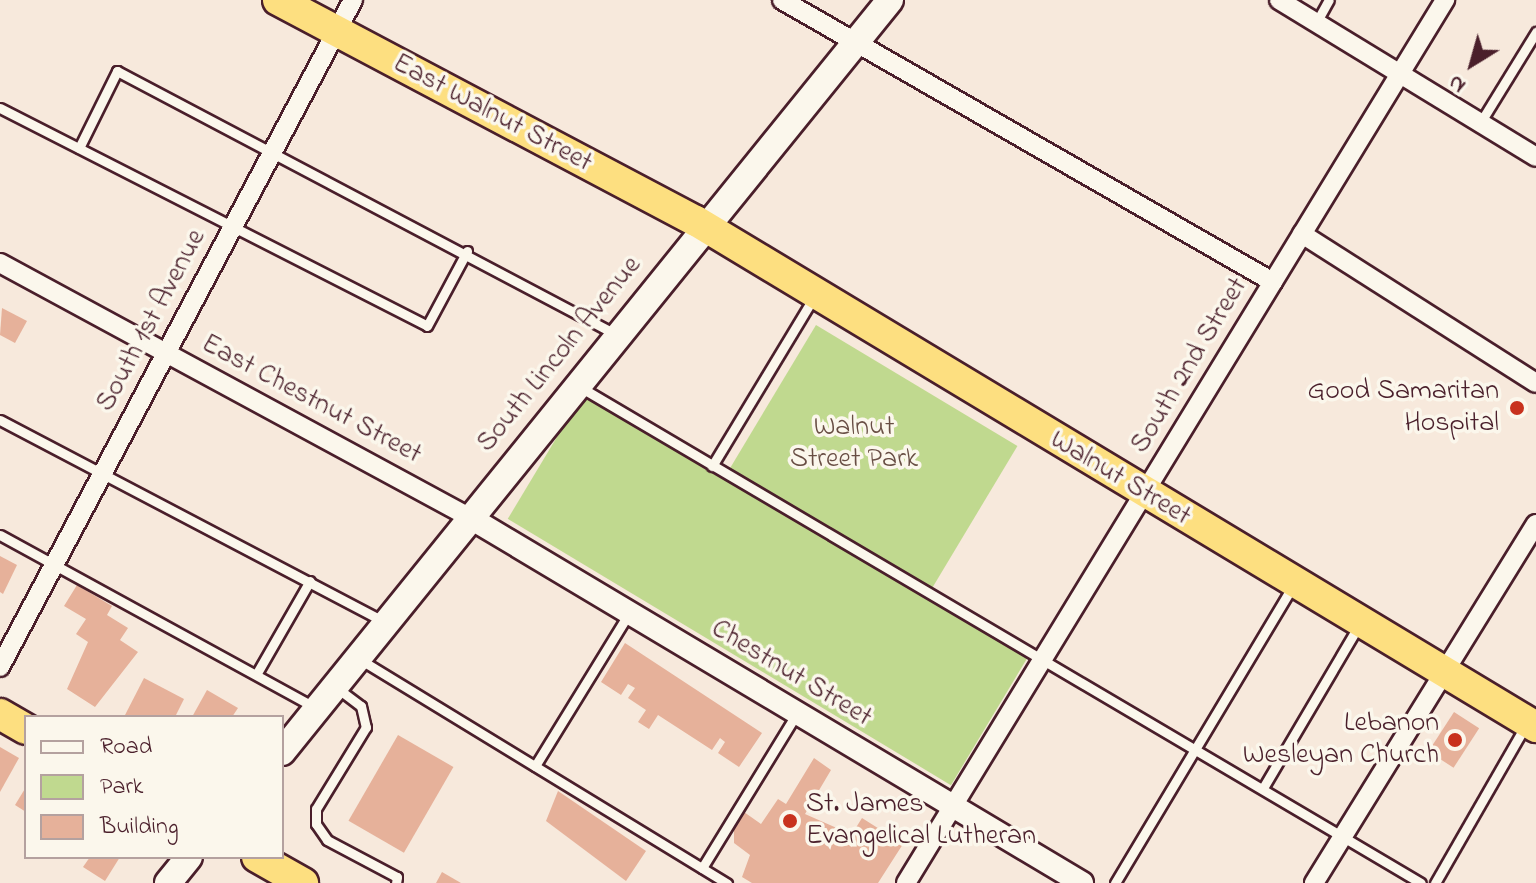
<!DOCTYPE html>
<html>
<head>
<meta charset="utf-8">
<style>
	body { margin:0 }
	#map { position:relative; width:1536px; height:883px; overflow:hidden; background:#f7e9dc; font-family:"Indie Flower",sans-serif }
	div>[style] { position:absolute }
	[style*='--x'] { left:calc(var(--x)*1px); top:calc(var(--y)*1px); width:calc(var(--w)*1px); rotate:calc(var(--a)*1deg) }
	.green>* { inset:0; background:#c0d98f; transform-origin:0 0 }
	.building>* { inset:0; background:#e6b19a; transform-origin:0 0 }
	.roads { filter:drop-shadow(2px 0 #4a1f2b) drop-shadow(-2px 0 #4a1f2b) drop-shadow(0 2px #4a1f2b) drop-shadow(0 -2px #4a1f2b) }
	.service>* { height:9px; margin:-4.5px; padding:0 4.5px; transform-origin:4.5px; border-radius:4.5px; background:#fbf7ec }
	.minor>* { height:18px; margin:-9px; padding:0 9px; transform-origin:9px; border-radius:9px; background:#fbf7ec }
	.tertiary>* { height:22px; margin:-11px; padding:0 11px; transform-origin:11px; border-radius:11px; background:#fbf7ec }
	.secondary>* { height:26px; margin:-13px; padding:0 13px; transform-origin:13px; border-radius:13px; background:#fbf7ec }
	.trunk>* { height:30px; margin:-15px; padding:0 15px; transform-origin:15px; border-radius:15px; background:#fddf80 }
	.dots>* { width:22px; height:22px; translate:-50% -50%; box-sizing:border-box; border:4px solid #fbf7ec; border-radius:50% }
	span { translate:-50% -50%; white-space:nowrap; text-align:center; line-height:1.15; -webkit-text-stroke:7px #fbf7ec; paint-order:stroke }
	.street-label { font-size:28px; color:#4a1f2b }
	.poi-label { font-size:28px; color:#4a1f2b }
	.right { translate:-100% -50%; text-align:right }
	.left { translate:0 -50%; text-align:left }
	.park-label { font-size:28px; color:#684e44 }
	.legend { position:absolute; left:24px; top:715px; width:260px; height:144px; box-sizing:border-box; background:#fbf7ec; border:2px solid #b4a19f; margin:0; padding:10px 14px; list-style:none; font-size:24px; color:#4a1f2b }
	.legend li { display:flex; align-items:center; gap:16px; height:40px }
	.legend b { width:40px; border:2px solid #b4a19f }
	.north { position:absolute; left:1432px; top:24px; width:80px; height:80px; -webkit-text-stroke:6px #fbf7ec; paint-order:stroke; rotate:217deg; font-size:22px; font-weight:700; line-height:32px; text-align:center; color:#4a1f2b }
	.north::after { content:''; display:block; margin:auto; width:28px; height:36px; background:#4a1f2b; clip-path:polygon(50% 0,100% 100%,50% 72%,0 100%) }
</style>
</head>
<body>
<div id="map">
	<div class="green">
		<div style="left:816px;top:325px;width:235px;height:167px;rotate:31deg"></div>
		<div style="left:584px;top:392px;width:517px;height:148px;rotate:31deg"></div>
	</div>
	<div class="building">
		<div style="clip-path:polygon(2px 308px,27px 321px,15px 343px,0 335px)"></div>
		<div style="clip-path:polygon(0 556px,17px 565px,3px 594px,0 592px)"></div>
		<div style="clip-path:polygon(77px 585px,112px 606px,107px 615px,128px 628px,120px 640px,138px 652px,95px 707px,67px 689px,88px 642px,76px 634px,86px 619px,64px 606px)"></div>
		<div style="clip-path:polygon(625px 643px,762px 733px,739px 767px,718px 753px,725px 742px,720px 738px,712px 750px,658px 715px,649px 729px,638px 722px,646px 710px,628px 698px,635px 688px,628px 684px,621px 695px,601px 682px)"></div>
		<div style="clip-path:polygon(144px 678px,184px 699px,175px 717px,124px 717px)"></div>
		<div style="clip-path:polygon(207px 690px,238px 708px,232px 717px,192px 717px)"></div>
		<div style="left:1454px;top:712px;width:30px;height:47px;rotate:33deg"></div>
		<div style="left:398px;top:735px;width:64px;height:99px;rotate:30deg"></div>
		<div style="clip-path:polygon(0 747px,19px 758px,0 792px)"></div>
		<div style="clip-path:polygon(814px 758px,831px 770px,805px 814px,839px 829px,835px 835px,847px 842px,862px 818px,903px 844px,878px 883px,752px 883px,742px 877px,750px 855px,734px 843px,734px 822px,744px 812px,761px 824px,778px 799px,786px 804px)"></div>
		<div style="clip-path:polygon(26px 787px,26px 812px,15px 805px)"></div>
		<div style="clip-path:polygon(558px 791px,646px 851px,626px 881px,546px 821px)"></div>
		<div style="clip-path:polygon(90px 857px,120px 857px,105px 881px,83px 867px)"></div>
		<div style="clip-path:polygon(442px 872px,461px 883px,436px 883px)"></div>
	</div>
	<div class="roads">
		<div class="service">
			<div style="--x:1316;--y:23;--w:26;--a:-61"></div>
			<div style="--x:0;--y:108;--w:479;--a:27"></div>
			<div style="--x:427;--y:326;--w:85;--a:-61.9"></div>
			<div style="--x:1480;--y:123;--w:107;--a:-58.4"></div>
			<div style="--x:79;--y:148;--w:86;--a:-63.7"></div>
			<div style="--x:117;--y:71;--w:565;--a:27.83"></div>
			<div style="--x:580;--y:387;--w:976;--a:30.53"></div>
			<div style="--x:0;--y:420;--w:433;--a:27.7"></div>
			<div style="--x:712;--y:466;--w:197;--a:-58.9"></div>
			<div style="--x:0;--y:535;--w:360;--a:28.7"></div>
			<div style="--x:361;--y:660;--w:429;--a:31.4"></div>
			<div style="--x:257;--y:673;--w:106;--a:-60.1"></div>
			<div style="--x:337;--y:688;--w:30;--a:37"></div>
			<div style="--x:361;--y:706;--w:22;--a:77"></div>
			<div style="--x:366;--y:727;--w:96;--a:121.4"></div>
			<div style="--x:316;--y:809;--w:15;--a:90"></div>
			<div style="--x:316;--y:824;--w:19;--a:55"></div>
			<div style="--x:327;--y:840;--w:79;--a:27.9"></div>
			<div style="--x:397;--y:877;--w:6;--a:99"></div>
			<div style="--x:535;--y:766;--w:180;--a:-58.4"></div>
			<div style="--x:1263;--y:788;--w:187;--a:-59.5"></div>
			<div style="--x:702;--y:868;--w:182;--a:-58.5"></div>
			<div style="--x:1115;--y:883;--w:346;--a:-59.1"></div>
			<div style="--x:1435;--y:883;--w:182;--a:-60.1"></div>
		</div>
		<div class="minor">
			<div style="--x:782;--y:0;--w:566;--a:29.87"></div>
			<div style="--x:1279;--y:0;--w:301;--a:31.4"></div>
			<div style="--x:1302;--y:234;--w:277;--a:32.5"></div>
			<div style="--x:0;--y:263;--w:533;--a:28.44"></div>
			<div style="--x:0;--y:667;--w:755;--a:-62.11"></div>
			<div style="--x:906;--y:883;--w:1035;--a:-58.6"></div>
			<div style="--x:1314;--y:883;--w:422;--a:-58.3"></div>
		</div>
		<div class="tertiary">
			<div style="--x:469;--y:517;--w:714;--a:30.84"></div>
		</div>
		<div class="secondary">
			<div style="--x:282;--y:752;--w:967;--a:-51.04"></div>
			<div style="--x:168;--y:883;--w:33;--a:-51"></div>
		</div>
		<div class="trunk">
			<div style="--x:278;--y:0;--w:473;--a:27.9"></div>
			<div style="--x:696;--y:221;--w:981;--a:31.06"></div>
			<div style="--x:0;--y:714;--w:30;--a:30"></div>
			<div style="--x:257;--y:857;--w:53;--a:29.5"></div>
		</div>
	</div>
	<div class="dots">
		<div style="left:1517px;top:408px;background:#c8321e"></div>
		<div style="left:1455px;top:740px;background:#c8321e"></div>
		<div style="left:790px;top:821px;background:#c8321e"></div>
	</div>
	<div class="street-label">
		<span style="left:492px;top:114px;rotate:28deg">East Walnut Street</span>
		<span style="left:152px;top:321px;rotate:-62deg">South 1st Avenue</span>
		<span style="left:560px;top:355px;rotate:-51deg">South Lincoln Avenue</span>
		<span style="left:1190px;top:366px;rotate:-59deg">South 2nd Street</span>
		<span style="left:311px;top:400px;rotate:28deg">East Chestnut Street</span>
		<span style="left:1120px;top:479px;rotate:31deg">Walnut Street</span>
		<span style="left:791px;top:674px;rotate:31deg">Chestnut Street</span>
	</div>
	<div class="poi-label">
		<span class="right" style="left:1499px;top:408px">Good Samaritan<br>Hospital</span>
		<span class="right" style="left:1439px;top:740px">Lebanon<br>Wesleyan Church</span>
		<span class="left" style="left:806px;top:821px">St. James<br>Evangelical Lutheran</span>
	</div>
	<div class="park-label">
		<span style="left:854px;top:444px">Walnut<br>Street Park</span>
	</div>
	<ul class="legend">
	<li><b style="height:10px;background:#fbf7ec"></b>Road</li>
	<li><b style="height:22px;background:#c0d98f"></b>Park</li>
	<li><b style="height:22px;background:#e6b19a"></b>Building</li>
	</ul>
	<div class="north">N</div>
</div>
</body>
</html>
